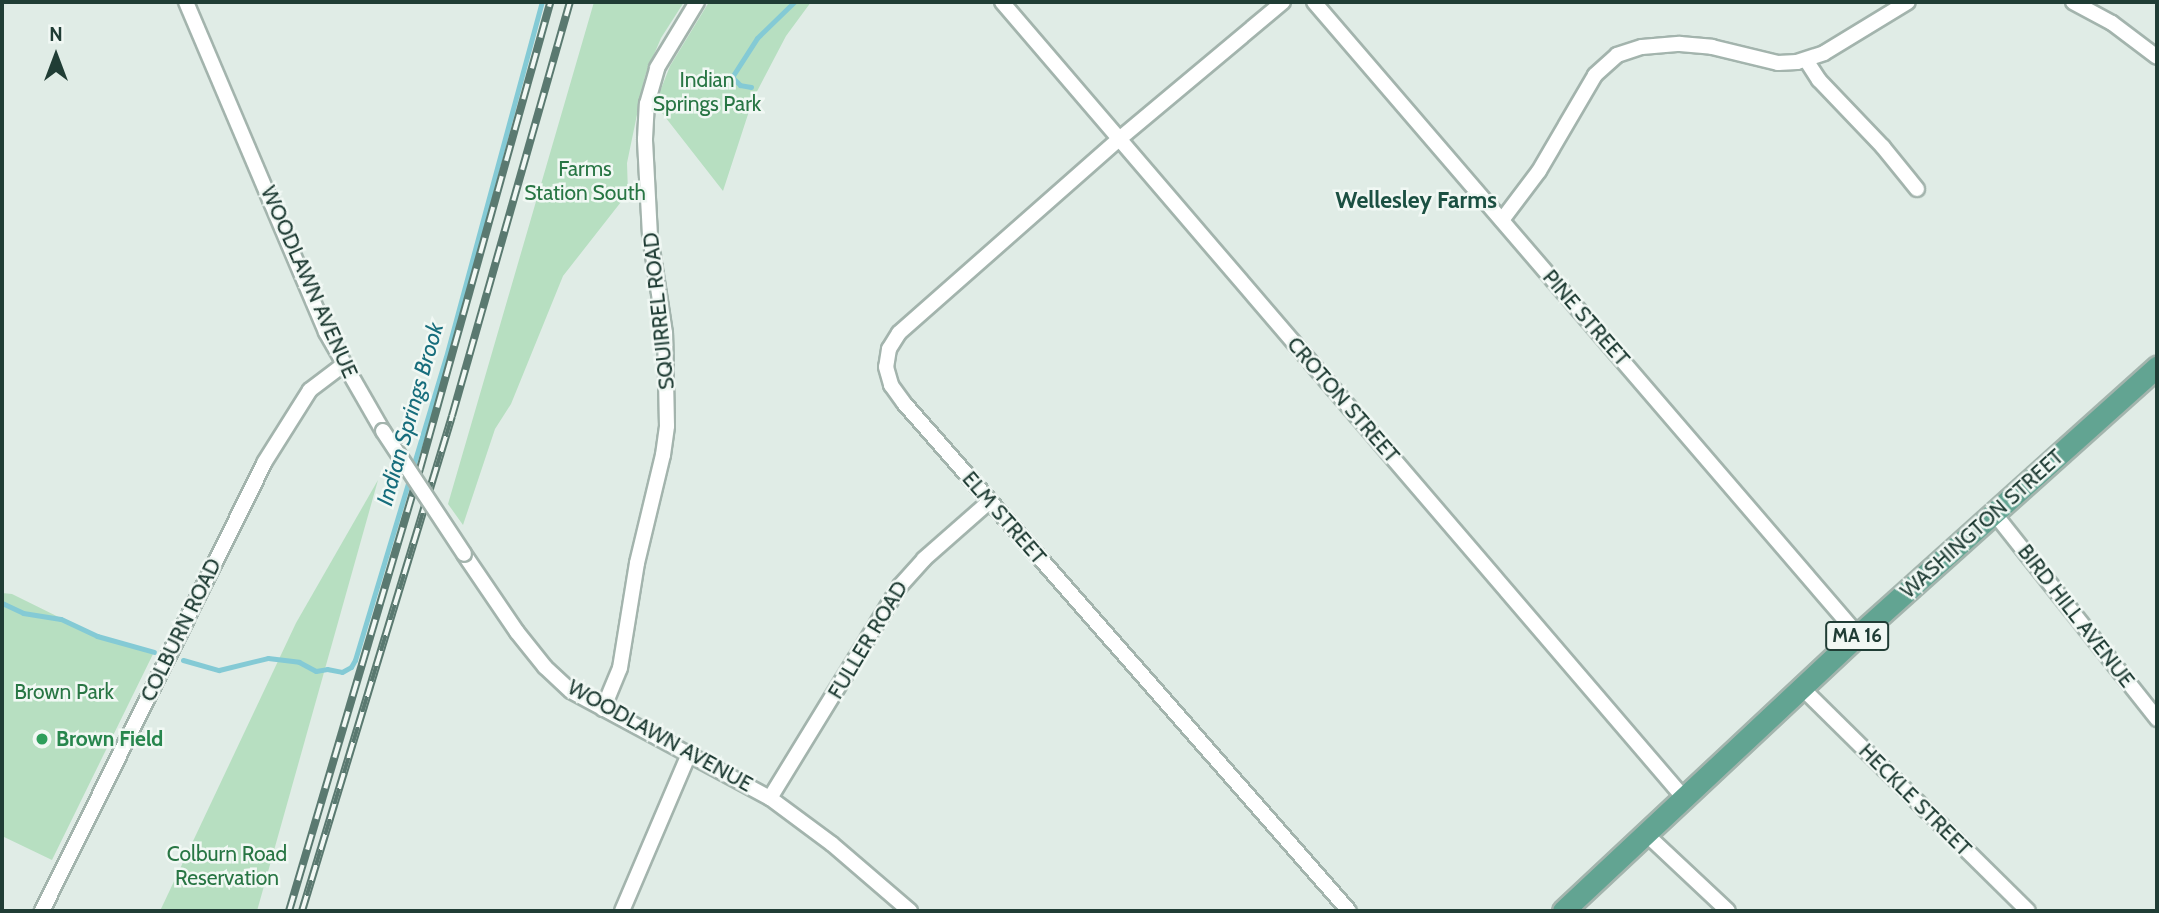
<!DOCTYPE html>
<html>
<head>
<meta charset="utf-8">
<style>
	body { margin:0 }
	#map { position:relative; width:2159px; height:913px; overflow:hidden; background:#e0ece6; font-family:Cabin,sans-serif }
	div>[style] { position:absolute }
	[style*='--x'] { left:calc(var(--x)*1px); top:calc(var(--y)*1px); width:calc(var(--w)*1px); rotate:calc(var(--a)*1deg) }
	.green>* { inset:0; background:#b7dfc1 }
	.stream>* { height:5px; margin:-2.5px; padding:0 2.5px; transform-origin:2.5px; border-radius:2.5px; background:#84cad5 }
	.roads { filter:drop-shadow(2px 0 #a3b4ad) drop-shadow(-2px 0 #a3b4ad) drop-shadow(0 2px #a3b4ad) drop-shadow(0 -2px #a3b4ad) }
	.street>* { height:14px; margin:-7px; padding:0 7px; transform-origin:7px; border-radius:7px; background:#fff }
	.primary>* { height:21px; margin:-10.5px; padding:0 10.5px; transform-origin:10.5px; border-radius:10.5px; background:#62a492 }
	.rail>* { height:8px; margin-top:-4px; transform-origin:0; background:repeating-linear-gradient(90deg,#f1f8f4 0 16px,#5a7970 0 32px); box-sizing:border-box; border-block:2px solid #5a7970 }
	.bridges { filter:drop-shadow(2px 0 #a3b4ad) drop-shadow(-2px 0 #a3b4ad) drop-shadow(0 2px #a3b4ad) drop-shadow(0 -2px #a3b4ad) }
	.street-bridge>* { height:14px; margin:-7px; padding:0 7px; transform-origin:7px; border-radius:7px; background:#fff }
	.dots>* { width:19px; height:19px; translate:-50% -50%; box-sizing:border-box; border:4px solid #f1f8f4; border-radius:50% }
	span { translate:-50% -50%; white-space:nowrap; text-align:center; line-height:1.15; -webkit-text-stroke:5px #f1f8f4; paint-order:stroke }
	.shield-label span { padding:2px 5px; background:#f1f8f4; border:2px solid; border-radius:5px; -webkit-text-stroke-width:0 }
	.shield-label { font-size:19px; color:#203d35; font-weight:700 }
	.park-label { font-size:21px; color:#287644 }
	.street-label { font-size:21px; color:#203d35 }
	.leisure-label { font-size:21px; color:#27864d; font-weight:700 }
	.left { translate:0 -50%; text-align:left }
	.neighbourhood-label { font-size:23px; color:#1b5042; font-weight:700 }
	.water-label { font-size:23px; color:#166d7c; font-style:italic }
	.frame { position:absolute; inset:0; border:4px solid #203d35; pointer-events:none }
	.north { position:absolute; left:21px; top:21px; width:70px; height:70px; -webkit-text-stroke:5px #f1f8f4; paint-order:stroke; rotate:0deg; font-size:19px; font-weight:700; line-height:28px; text-align:center; color:#203d35 }
	.north::after { content:''; display:block; margin:auto; width:24px; height:32px; background:#203d35; clip-path:polygon(50% 0,100% 100%,50% 72%,0 100%) }
</style>
</head>
<body>
<div id="map">
	<div class="green">
		<div style="clip-path:polygon(594px 2px,684px 2px,661px 38px,645px 76px,627px 163px,628px 193px,563px 276px,511px 404px,495px 429px,463px 525px,448px 504px)"></div>
		<div style="clip-path:polygon(709px 2px,811px 2px,786px 36px,753px 99px,723px 191px,655px 104px,670px 66px)"></div>
		<div style="clip-path:polygon(378px 480px,257px 911px,160px 911px,296px 623px)"></div>
		<div style="clip-path:polygon(2px 593px,12px 594px,97px 636px,154px 652px,52px 860px,2px 836px)"></div>
	</div>
	<div class="stream">
		<div style="--x:751;--y:87;--w:11;--a:-170"></div>
		<div style="--x:740;--y:85;--w:11;--a:-135"></div>
		<div style="--x:732;--y:77;--w:46;--a:-57.3"></div>
		<div style="--x:757;--y:38;--w:52;--a:-44.2"></div>
		<div style="--x:2;--y:603;--w:23;--a:25"></div>
		<div style="--x:23;--y:613;--w:38;--a:9"></div>
		<div style="--x:61;--y:619;--w:40;--a:25"></div>
		<div style="--x:97;--y:636;--w:59;--a:15.7"></div>
		<div style="--x:183;--y:660;--w:37;--a:16"></div>
		<div style="--x:219;--y:670;--w:50;--a:-13.8"></div>
		<div style="--x:268;--y:658;--w:31;--a:7"></div>
		<div style="--x:299;--y:662;--w:19;--a:28"></div>
		<div style="--x:316;--y:671;--w:11;--a:-10"></div>
		<div style="--x:327;--y:669;--w:15;--a:11"></div>
		<div style="--x:342;--y:672;--w:10;--a:-29"></div>
		<div style="--x:351;--y:667;--w:8;--a:-60"></div>
		<div style="--x:355;--y:660;--w:316;--a:-73.3"></div>
		<div style="--x:446;--y:357;--w:368;--a:-74.9"></div>
	</div>
	<div class="roads">
		<div class="street">
			<div style="--x:186;--y:2;--w:358;--a:67"></div>
			<div style="--x:326;--y:332;--w:114;--a:60.1"></div>
			<div style="--x:1002;--y:2;--w:1048;--a:49.41"></div>
			<div style="--x:1283;--y:2;--w:214;--a:140.1"></div>
			<div style="--x:1119;--y:139;--w:293;--a:138.6"></div>
			<div style="--x:899;--y:333;--w:19;--a:122"></div>
			<div style="--x:889;--y:349;--w:18;--a:99"></div>
			<div style="--x:886;--y:367;--w:19;--a:74"></div>
			<div style="--x:891;--y:385;--w:22;--a:54"></div>
			<div style="--x:904;--y:403;--w:675;--a:48.78"></div>
			<div style="--x:1314;--y:2;--w:835;--a:49.32"></div>
			<div style="--x:2073;--y:2;--w:44;--a:28.3"></div>
			<div style="--x:2112;--y:23;--w:56;--a:37.1"></div>
			<div style="--x:1806;--y:60;--w:24;--a:57"></div>
			<div style="--x:1819;--y:80;--w:93;--a:46.3"></div>
			<div style="--x:1883;--y:147;--w:54;--a:51"></div>
			<div style="--x:1502;--y:220;--w:61;--a:-52.9"></div>
			<div style="--x:1539;--y:171;--w:111;--a:-59.7"></div>
			<div style="--x:1595;--y:75;--w:30;--a:-42"></div>
			<div style="--x:1617;--y:55;--w:26;--a:-18"></div>
			<div style="--x:1642;--y:47;--w:38;--a:-5"></div>
			<div style="--x:1680;--y:44;--w:32;--a:5"></div>
			<div style="--x:1712;--y:47;--w:68;--a:13.6"></div>
			<div style="--x:1778;--y:63;--w:19;--a:-3"></div>
			<div style="--x:1797;--y:62;--w:28;--a:-18"></div>
			<div style="--x:1824;--y:53;--w:98;--a:-31.3"></div>
			<div style="--x:1994;--y:513;--w:263;--a:51.6"></div>
			<div style="--x:464;--y:554;--w:94;--a:55.8"></div>
			<div style="--x:517;--y:632;--w:45;--a:51.3"></div>
			<div style="--x:545;--y:667;--w:35;--a:43"></div>
			<div style="--x:571;--y:691;--w:226;--a:28.3"></div>
			<div style="--x:770;--y:798;--w:77;--a:36.6"></div>
			<div style="--x:832;--y:844;--w:103;--a:40.7"></div>
			<div style="--x:1802;--y:688;--w:317;--a:44.6"></div>
			<div style="--x:603;--y:709;--w:44;--a:-67.5"></div>
			<div style="--x:620;--y:668;--w:106;--a:-80.8"></div>
			<div style="--x:637;--y:563;--w:111;--a:-76.5"></div>
			<div style="--x:663;--y:455;--w:29;--a:-82"></div>
			<div style="--x:667;--y:426;--w:93;--a:-91.2"></div>
			<div style="--x:665;--y:333;--w:98;--a:-98.8"></div>
			<div style="--x:650;--y:236;--w:97;--a:-93"></div>
			<div style="--x:645;--y:139;--w:35;--a:-87"></div>
			<div style="--x:647;--y:104;--w:37;--a:-74"></div>
			<div style="--x:657;--y:68;--w:77;--a:-58.8"></div>
			<div style="--x:770;--y:798;--w:249;--a:-58.5"></div>
			<div style="--x:900;--y:586;--w:36;--a:-48"></div>
			<div style="--x:924;--y:559;--w:88;--a:-41.3"></div>
			<div style="--x:1646;--y:834;--w:112;--a:43.2"></div>
			<div style="--x:42;--y:911;--w:500;--a:-63.6"></div>
			<div style="--x:264;--y:463;--w:86;--a:-57.8"></div>
			<div style="--x:310;--y:390;--w:41;--a:-37.1"></div>
			<div style="--x:622;--y:911;--w:171;--a:-66.9"></div>
		</div>
		<div class="primary">
			<div style="--x:1563;--y:911;--w:404;--a:-43.1"></div>
			<div style="--x:1858;--y:635;--w:402;--a:-41.9"></div>
		</div>
	</div>
	<div class="rail">
		<div style="--x:289;--y:911;--w:461;--a:-73.5"></div>
		<div style="--x:420;--y:469;--w:485;--a:-74.4"></div>
		<div style="--x:302;--y:911;--w:517;--a:-73.14"></div>
		<div style="--x:452;--y:416;--w:430;--a:-74.1"></div>
	</div>
	<div class="bridges">
		<div class="street-bridge">
			<div style="--x:383;--y:431;--w:147;--a:56.6"></div>
		</div>
	</div>
	<div class="dots">
		<div style="left:42px;top:739px;background:#2e9e5b"></div>
	</div>
	<div class="shield-label">
		<span style="left:1857px;top:636px">MA 16</span>
	</div>
	<div class="park-label">
		<span style="left:707px;top:92px">Indian<br>Springs Park</span>
		<span style="left:585px;top:181px">Farms<br>Station South</span>
		<span style="left:64px;top:692px">Brown Park</span>
		<span style="left:227px;top:866px">Colburn Road<br>Reservation</span>
	</div>
	<div class="street-label">
		<span style="left:309px;top:282px;rotate:66deg">WOODLAWN AVENUE</span>
		<span style="left:659px;top:311px;rotate:-96deg">SQUIRREL ROAD</span>
		<span style="left:1586px;top:318px;rotate:49deg">PINE STREET</span>
		<span style="left:1343px;top:400px;rotate:49deg">CROTON STREET</span>
		<span style="left:1004px;top:518px;rotate:49deg">ELM STREET</span>
		<span style="left:1982px;top:524px;rotate:-42deg">WASHINGTON STREET</span>
		<span style="left:2076px;top:616px;rotate:52deg">BIRD HILL AVENUE</span>
		<span style="left:181px;top:630px;rotate:-64deg">COLBURN ROAD</span>
		<span style="left:868px;top:640px;rotate:-59deg">FULLER ROAD</span>
		<span style="left:660px;top:736px;rotate:29deg">WOODLAWN AVENUE</span>
		<span style="left:1915px;top:800px;rotate:45deg">HECKLE STREET</span>
	</div>
	<div class="leisure-label">
		<span class="left" style="left:56px;top:739px">Brown Field</span>
	</div>
	<div class="neighbourhood-label">
		<span style="left:1416px;top:200px">Wellesley Farms</span>
	</div>
	<div class="water-label">
		<span style="left:410px;top:414px;rotate:-74deg">Indian Springs Brook</span>
	</div>
	<div class="frame"></div>
	<div class="north">N</div>
</div>
</body>
</html>
